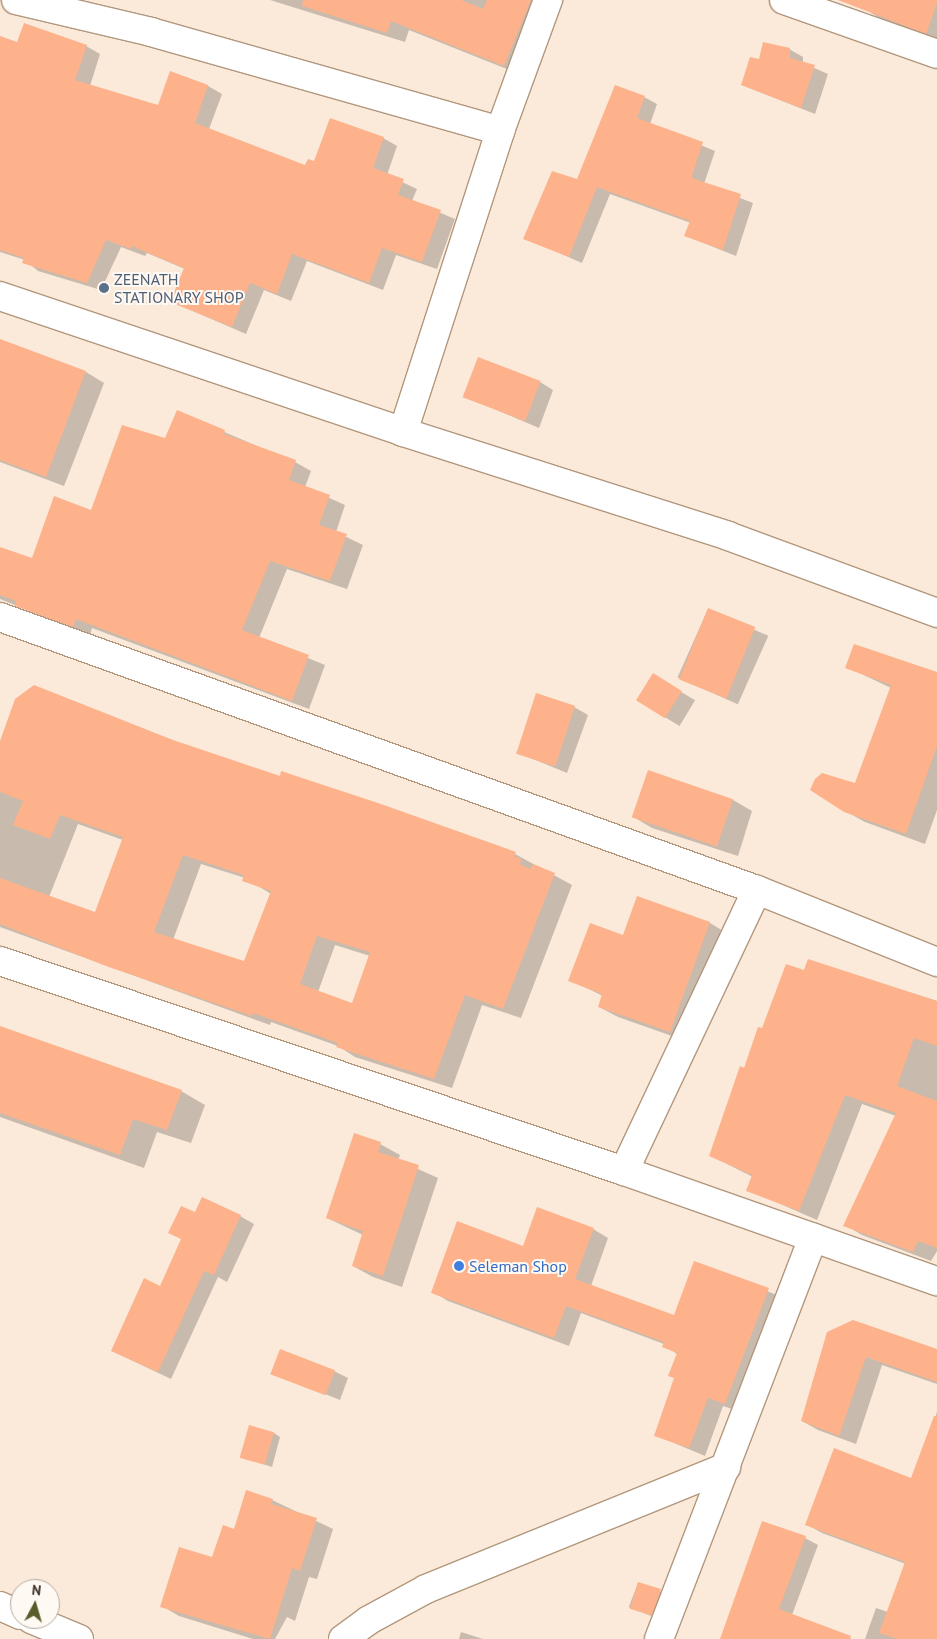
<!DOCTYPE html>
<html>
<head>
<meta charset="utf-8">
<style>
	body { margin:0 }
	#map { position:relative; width:937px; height:1639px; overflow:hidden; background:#fbe9d9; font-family:"PT Sans",sans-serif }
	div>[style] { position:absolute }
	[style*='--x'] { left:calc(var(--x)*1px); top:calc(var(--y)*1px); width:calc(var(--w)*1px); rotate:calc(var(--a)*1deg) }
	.shadow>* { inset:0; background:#0003; transform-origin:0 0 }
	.building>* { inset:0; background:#fdb28b; transform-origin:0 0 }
	.roads { filter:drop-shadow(1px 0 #b2977d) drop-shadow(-1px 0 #b2977d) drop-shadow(0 1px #b2977d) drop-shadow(0 -1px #b2977d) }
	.street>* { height:28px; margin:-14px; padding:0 14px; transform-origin:14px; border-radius:14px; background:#fff }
	.dots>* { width:14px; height:14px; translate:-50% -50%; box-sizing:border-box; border:2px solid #fff9f3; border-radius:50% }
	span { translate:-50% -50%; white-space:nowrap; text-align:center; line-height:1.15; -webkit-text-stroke:4px #fff9f3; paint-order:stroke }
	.service-label { font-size:16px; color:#4e5e75 }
	.left { translate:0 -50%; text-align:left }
	.shop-label { font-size:16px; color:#366cbe }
	.north { position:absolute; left:10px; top:1579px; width:50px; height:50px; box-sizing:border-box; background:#fff9f3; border:1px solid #b2aaa2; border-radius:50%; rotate:6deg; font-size:14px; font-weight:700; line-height:20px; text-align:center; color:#3e3328 }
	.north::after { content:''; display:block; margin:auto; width:18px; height:22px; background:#585d2b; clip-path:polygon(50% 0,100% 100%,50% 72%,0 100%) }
</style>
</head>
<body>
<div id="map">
	<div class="shadow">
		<div style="clip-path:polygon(270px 0,553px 0,522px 75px,409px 30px,405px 42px)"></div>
		<div style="clip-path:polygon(876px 0,937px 0,937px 40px,887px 22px,871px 13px)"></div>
		<div style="clip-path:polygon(0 38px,18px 44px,86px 46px,100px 54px,90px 86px,158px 107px,171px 72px,208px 86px,222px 94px,209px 129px,306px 167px,383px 138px,397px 146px,387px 175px,417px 189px,412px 201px,455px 219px,437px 269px,396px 255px,383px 290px,307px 261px,291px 301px,264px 290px,246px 334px,172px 302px,185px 269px,147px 253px,145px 256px,121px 247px,101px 290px,38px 271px,25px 260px,0 252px)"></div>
		<div style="clip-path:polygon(789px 49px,803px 57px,803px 63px,828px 74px,815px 114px,742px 85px,760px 61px)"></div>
		<div style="clip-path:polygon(644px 97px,657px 104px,650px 124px,715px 151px,704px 184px,753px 203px,736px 256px,686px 236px,691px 223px,610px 194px,582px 263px,525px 238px,578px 181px)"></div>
		<div style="clip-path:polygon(0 341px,86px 372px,104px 383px,64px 486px,0 462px)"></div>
		<div style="clip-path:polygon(540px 382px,553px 390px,539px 428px,464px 396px)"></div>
		<div style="clip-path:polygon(177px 412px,295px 462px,311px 471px,305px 487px,345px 505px,336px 532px,363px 545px,347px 589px,287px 569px,259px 638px,325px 665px,309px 709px,92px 628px,90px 635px,0 599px,0 548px,32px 560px,92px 511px,165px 440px)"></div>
		<div style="left:708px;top:609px;width:66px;height:75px;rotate:24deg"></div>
		<div style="clip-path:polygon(847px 667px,937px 673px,937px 810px,925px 844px,865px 822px,845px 811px,891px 688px)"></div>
		<div style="left:653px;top:675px;width:49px;height:30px;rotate:31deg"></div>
		<div style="clip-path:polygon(574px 707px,588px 715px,567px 773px,516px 752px)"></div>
		<div style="clip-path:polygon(evenodd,173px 741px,515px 854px,572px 885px,521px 1018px,482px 1005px,452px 1088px,355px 1057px,338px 1046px,271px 1022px,270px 1025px,0 927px,0 744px,173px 741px,78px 824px,123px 840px,95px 914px,49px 897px,78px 824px,173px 741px,201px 864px,245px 878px,271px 894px,244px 963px,173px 940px,201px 864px,173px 741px,335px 945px,370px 956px,353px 1005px,318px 992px,335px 945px)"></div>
		<div style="clip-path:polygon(733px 800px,752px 811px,738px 856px,652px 828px,632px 816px)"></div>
		<div style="clip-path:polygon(637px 898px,710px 923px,728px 934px,689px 1042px,618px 1017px,599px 1007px,603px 996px,570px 980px,624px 936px)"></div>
		<div style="clip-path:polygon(808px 960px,937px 1001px,937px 1251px,931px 1261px,862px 1235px,845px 1225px,896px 1116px,862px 1104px,817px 1220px,748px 1190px,753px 1177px,711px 1156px,762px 1030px,804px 972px)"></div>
		<div style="clip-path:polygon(0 1027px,181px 1091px,205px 1105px,191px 1143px,157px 1132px,144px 1168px,0 1117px)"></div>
		<div style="clip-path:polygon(380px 1144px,400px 1155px,398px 1160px,438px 1178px,402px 1287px,373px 1277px,353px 1266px,363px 1235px,327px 1218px)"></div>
		<div style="clip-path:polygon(196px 1214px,240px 1216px,254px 1224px,227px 1282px,218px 1277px,171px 1379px,112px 1351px,160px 1287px)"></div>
		<div style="clip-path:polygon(593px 1229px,608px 1238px,591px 1286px,675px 1317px,695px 1262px,784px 1298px,741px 1412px,723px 1406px,705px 1456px,655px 1435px,675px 1379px,678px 1355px,664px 1344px,581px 1313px,569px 1346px,448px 1301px,433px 1292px,524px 1247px)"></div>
		<div style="clip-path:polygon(828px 1333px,937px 1351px,937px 1384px,882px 1365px,856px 1444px,818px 1430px,802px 1421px)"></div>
		<div style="clip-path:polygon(334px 1371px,348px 1378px,340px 1400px,273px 1373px)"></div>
		<div style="clip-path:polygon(937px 1412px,937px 1639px,865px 1639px,876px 1608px,888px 1612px,906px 1564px,822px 1533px,806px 1524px,912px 1480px)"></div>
		<div style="clip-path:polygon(274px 1433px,280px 1437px,272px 1467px,242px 1457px)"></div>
		<div style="clip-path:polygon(272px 1500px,333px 1529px,317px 1579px,309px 1577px,295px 1621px,287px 1617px,275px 1639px,253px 1639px,179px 1616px,162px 1606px,213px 1559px,235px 1531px)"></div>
		<div style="clip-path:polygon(805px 1538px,818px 1545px,792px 1615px,852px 1639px,721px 1639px)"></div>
		<div style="left:638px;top:1583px;width:31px;height:26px;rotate:21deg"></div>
		<div style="clip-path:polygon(461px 1632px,483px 1639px,459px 1639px)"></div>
	</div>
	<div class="building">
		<div style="clip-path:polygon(303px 0,461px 0,483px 9px,487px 0,531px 0,504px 66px,391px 21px,387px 33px,302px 6px)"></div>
		<div style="clip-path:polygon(838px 0,937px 0,937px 3px,926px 34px)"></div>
		<div style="clip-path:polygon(24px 23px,87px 45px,75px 80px,158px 105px,170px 71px,208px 85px,195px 123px,305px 165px,308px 159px,314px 161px,330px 118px,384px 137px,373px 168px,404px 179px,398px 195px,441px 210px,422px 262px,382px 248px,369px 283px,292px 254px,277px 294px,250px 283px,232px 327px,170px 302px,184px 268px,132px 246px,131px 249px,106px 240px,87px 283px,22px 263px,24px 258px,0 250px,0 36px,17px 42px)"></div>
		<div style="clip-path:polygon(763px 42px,790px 48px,790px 58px,815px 65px,801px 108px,741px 85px,750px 57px,759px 59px)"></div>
		<div style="clip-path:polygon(615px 85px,645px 96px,637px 118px,703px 142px,692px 176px,694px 179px,741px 194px,723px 250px,684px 236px,690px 221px,597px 187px,569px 257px,523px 239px,552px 171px,577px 179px)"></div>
		<div style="clip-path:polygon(0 339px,86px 371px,46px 477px,0 460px)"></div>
		<div style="left:478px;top:357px;width:67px;height:43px;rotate:21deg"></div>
		<div style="clip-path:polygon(177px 410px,225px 430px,224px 434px,296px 460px,289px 480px,330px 495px,319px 525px,347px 534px,330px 581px,270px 561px,242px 630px,309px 655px,292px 701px,76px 619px,73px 627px,15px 606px,16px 601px,0 595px,0 547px,32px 558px,54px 496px,91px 510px,122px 425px,165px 438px)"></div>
		<div style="left:708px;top:608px;width:51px;height:77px;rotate:22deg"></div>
		<div style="clip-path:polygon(854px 644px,937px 672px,937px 746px,906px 834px,844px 812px,810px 790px,815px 779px,822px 773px,855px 783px,891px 685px,845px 668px)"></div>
		<div style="left:653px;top:673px;width:34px;height:32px;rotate:32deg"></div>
		<div style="clip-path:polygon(evenodd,34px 685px,173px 740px,280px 776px,281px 771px,378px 803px,516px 852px,514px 856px,521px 859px,520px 864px,530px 869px,533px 864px,555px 873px,503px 1009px,465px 995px,434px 1079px,336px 1047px,338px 1043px,253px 1013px,252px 1016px,106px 966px,0 924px,0 878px,95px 912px,123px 837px,60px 815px,50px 839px,13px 825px,23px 801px,0 792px,0 741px,15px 699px,34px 685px,183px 855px,244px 875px,242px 881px,271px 891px,244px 961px,154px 932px,183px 855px,34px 685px,317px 936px,370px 952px,352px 1003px,300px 984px,317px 936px)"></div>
		<div style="left:536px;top:693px;width:41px;height:64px;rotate:18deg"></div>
		<div style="left:648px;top:770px;width:90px;height:50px;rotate:19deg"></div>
		<div style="clip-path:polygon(637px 896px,710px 922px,670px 1032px,598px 1007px,602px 994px,568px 981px,590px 923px,623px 935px)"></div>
		<div style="clip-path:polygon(808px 959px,937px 1001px,937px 1046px,914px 1038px,897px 1086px,937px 1101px,937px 1248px,918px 1241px,913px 1252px,843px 1226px,896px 1113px,845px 1095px,799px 1211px,746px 1191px,752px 1175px,709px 1156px,740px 1066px,744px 1068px,758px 1027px,762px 1028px,786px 964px,804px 970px)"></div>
		<div style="clip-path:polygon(0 1026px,182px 1090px,167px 1130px,133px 1119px,120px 1155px,0 1113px)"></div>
		<div style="clip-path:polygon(354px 1133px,381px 1142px,378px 1152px,419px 1165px,383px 1276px,352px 1266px,363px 1231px,326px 1218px)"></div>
		<div style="clip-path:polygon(202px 1197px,241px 1215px,214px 1275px,204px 1271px,158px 1372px,111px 1351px,144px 1278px,160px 1286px,181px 1239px,168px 1233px,181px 1206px,195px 1212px)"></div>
		<div style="clip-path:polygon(537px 1207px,594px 1228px,575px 1279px,674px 1315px,694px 1261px,769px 1288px,725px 1404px,708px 1398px,689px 1448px,654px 1436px,674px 1378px,668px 1376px,677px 1353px,662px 1347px,664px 1342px,566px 1306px,554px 1338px,431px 1293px,457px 1221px,523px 1246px)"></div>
		<div style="clip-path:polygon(853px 1320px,937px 1349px,937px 1382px,866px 1357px,839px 1436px,801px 1421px,827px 1332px)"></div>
		<div style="left:280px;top:1349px;width:59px;height:27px;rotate:21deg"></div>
		<div style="clip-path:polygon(934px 1416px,937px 1416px,937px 1639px,898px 1639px,879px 1633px,905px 1562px,805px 1525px,834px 1448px,911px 1478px)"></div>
		<div style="left:249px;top:1425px;width:26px;height:34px;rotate:16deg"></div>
		<div style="clip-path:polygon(246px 1490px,273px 1499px,271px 1504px,317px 1518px,300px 1571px,292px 1568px,270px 1639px,160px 1607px,179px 1547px,212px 1557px,223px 1525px,234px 1529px)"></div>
		<div style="clip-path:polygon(762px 1521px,806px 1536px,779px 1609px,851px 1636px,850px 1639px,720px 1639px)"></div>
		<div style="left:638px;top:1582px;width:24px;height:28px;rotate:17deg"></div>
	</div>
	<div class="roads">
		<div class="street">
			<div style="--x:16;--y:0;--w:139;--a:13.3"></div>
			<div style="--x:151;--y:32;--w:363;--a:15.8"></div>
			<div style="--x:784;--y:0;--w:162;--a:19.4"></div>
			<div style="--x:0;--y:296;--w:425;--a:18.6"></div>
			<div style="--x:403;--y:432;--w:341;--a:17.7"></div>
			<div style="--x:728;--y:536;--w:223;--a:20.2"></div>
			<div style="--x:403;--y:432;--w:316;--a:-72.1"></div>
			<div style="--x:500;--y:131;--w:140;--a:-69.9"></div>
			<div style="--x:0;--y:617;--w:805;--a:19.83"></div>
			<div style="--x:757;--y:890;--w:194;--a:21.8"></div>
			<div style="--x:0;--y:961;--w:658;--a:18.6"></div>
			<div style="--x:624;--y:1171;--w:332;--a:19.4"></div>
			<div style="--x:624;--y:1171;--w:311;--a:-64.7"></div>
			<div style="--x:0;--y:1606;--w:22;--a:24"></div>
			<div style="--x:31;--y:1619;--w:52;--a:22.6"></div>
			<div style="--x:343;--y:1639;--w:32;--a:-36"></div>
			<div style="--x:369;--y:1620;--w:65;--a:-28.5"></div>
			<div style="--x:426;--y:1589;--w:324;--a:-22.1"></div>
			<div style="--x:659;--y:1639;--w:430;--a:-69"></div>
		</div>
	</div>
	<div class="dots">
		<div style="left:104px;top:288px;background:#5c6f8a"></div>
		<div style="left:459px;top:1266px;background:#3f7fe0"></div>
	</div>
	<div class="service-label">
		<span class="left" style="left:114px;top:288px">ZEENATH<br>STATIONARY SHOP</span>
	</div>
	<div class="shop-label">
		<span class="left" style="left:469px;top:1266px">Seleman Shop</span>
	</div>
	<div class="north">N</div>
</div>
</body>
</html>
